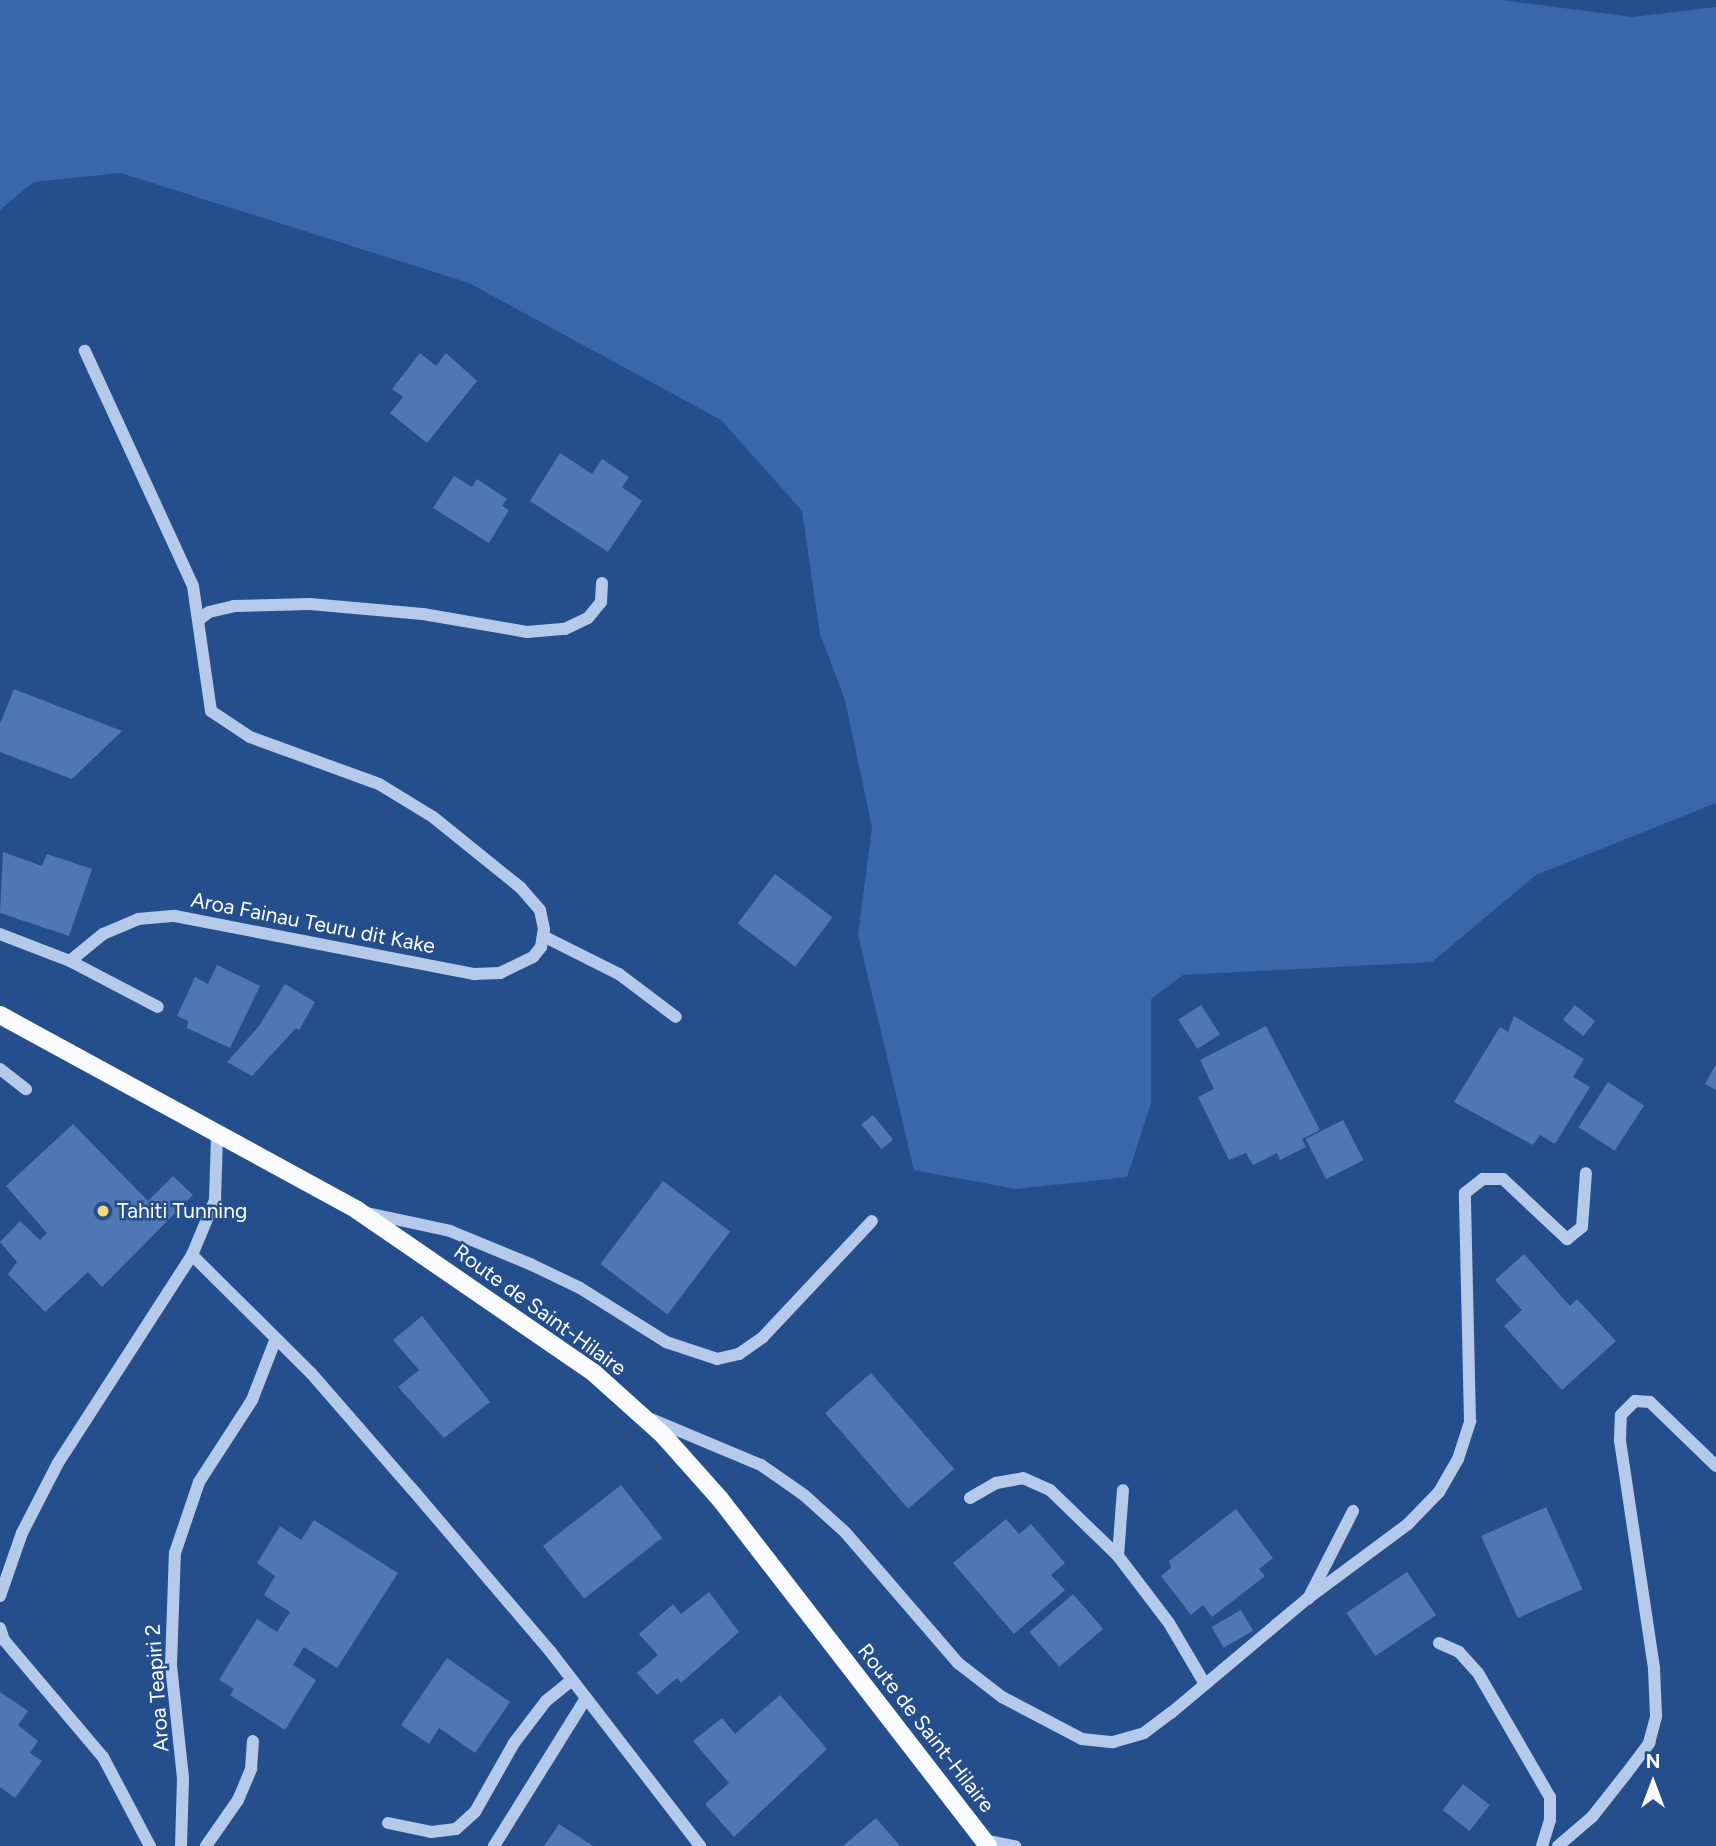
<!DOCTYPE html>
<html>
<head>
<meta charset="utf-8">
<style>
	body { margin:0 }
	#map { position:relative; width:1716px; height:1846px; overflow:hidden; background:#254e8d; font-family:Figtree,sans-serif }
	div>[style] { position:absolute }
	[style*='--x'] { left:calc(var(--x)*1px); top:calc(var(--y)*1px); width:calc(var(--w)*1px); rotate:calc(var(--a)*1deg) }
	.green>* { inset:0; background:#3a67aa }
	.building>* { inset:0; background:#4e77b4; transform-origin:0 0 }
	.minor>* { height:12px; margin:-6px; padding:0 6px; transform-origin:6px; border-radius:6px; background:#b5caeb }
	.major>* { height:18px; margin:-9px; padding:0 9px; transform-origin:9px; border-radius:9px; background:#f9fbff }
	.dots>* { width:19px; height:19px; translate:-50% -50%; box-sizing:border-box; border:4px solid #254e8d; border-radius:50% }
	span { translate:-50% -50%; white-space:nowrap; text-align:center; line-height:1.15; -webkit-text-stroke:5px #254e8d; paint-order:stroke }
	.street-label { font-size:21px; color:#fff }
	.poi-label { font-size:21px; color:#fff }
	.left { translate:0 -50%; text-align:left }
	.north { position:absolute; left:1618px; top:1748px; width:70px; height:70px; -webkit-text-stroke:5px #254e8d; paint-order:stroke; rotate:0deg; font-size:19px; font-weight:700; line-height:28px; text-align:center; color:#fff }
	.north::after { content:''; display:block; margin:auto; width:24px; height:32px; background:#fff; clip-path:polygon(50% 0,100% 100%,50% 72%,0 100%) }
</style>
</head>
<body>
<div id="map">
	<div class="green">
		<div style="clip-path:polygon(0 0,1500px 0,1633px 17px,1716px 7px,1716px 803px,1536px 875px,1432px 962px,1183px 975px,1151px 999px,1151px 1103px,1127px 1177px,1016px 1189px,914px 1170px,858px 935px,872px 827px,845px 700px,820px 634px,802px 511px,721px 420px,469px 283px,121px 173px,33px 182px,0 210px)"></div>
	</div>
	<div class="building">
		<div style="clip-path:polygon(420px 353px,436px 366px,446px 353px,477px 381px,427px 443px,390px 413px,403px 397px,392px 389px)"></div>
		<div style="clip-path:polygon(560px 453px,592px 474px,602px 459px,629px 477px,622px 487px,642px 501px,608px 552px,530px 501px)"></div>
		<div style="clip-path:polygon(454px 476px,472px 487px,477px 479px,507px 499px,502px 506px,509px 510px,489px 543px,433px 508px)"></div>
		<div style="clip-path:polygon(14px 689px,122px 731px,72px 779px,0 752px,0 724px)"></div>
		<div style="clip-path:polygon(3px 852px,42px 866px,47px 854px,92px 869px,69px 936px,0 913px)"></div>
		<div style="left:775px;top:874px;width:72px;height:62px;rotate:37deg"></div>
		<div style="clip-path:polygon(217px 965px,260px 986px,230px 1048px,187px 1028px,188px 1021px,177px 1016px,195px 977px,208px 984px)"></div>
		<div style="clip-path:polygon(285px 984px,315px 1002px,299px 1030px,296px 1028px,252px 1076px,227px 1062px,259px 1026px)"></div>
		<div style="left:1201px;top:1005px;width:35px;height:27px;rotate:57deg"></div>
		<div style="left:1575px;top:1005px;width:26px;height:19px;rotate:39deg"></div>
		<div style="clip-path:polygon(1514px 1016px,1584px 1059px,1573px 1077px,1590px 1087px,1555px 1144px,1540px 1135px,1533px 1145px,1454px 1102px,1500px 1027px,1508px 1032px)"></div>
		<div style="clip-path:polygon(1266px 1026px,1320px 1130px,1302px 1139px,1306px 1147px,1280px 1160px,1277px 1153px,1253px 1165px,1246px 1153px,1229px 1160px,1198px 1097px,1214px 1089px,1200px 1060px)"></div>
		<div style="clip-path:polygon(1716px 1064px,1716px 1090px,1705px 1084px)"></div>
		<div style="left:1608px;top:1082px;width:43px;height:54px;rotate:33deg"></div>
		<div style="left:873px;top:1115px;width:32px;height:15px;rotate:51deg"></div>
		<div style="left:1343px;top:1120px;width:45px;height:42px;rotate:63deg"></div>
		<div style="clip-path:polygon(73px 1124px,148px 1201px,173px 1176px,193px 1195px,102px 1287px,88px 1272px,45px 1312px,8px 1274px,17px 1262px,0 1242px,20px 1221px,40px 1240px,47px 1233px,6px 1186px)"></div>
		<div style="left:663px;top:1181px;width:84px;height:104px;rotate:37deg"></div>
		<div style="clip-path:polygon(1524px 1254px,1570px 1306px,1577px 1299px,1616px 1341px,1562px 1390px,1504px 1326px,1522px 1310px,1495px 1280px)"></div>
		<div style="clip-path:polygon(422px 1316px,490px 1402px,444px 1438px,398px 1387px,419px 1370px,393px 1340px)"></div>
		<div style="left:871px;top:1373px;width:127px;height:61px;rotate:49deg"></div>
		<div style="left:621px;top:1485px;width:67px;height:99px;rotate:52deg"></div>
		<div style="left:1546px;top:1507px;width:90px;height:71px;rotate:66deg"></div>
		<div style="clip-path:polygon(1236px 1509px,1273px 1558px,1259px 1569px,1265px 1576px,1212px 1617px,1203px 1605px,1191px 1615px,1161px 1576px,1171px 1568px,1169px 1561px)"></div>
		<div style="clip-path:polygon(1006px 1519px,1019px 1534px,1031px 1524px,1065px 1563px,1051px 1575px,1065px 1590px,1014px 1634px,953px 1563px)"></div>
		<div style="clip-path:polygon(314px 1520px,398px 1573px,337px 1668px,304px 1647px,293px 1665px,316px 1680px,285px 1730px,230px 1695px,234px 1689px,219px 1680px,257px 1619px,277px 1632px,290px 1612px,264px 1595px,275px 1576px,257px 1563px,280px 1526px,301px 1540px)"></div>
		<div style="left:1407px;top:1572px;width:52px;height:73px;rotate:56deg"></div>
		<div style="clip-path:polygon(709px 1592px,739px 1632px,681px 1683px,677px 1678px,657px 1695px,637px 1673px,658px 1655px,639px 1634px,673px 1604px,681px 1614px)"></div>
		<div style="left:1073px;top:1594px;width:46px;height:58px;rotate:49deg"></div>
		<div style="left:1241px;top:1610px;width:24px;height:34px;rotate:60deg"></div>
		<div style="clip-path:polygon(447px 1658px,510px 1702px,475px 1753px,439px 1728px,429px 1744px,401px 1725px)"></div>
		<div style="clip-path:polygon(0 1692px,28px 1711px,18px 1725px,38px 1741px,30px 1753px,42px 1761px,15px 1798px,0 1787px)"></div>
		<div style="clip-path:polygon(780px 1695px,827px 1749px,734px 1837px,705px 1804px,729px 1783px,693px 1741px,722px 1718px,735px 1734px)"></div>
		<div style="left:1463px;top:1784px;width:34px;height:33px;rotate:38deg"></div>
		<div style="clip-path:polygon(876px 1818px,900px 1846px,843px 1846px)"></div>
		<div style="clip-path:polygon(559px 1824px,593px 1846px,544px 1846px)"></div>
	</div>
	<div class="minor">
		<div style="--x:200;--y:619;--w:11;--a:-38"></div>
		<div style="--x:209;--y:612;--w:26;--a:-13"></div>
		<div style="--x:234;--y:606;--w:76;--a:-1.5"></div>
		<div style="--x:310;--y:604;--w:113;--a:5.1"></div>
		<div style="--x:423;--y:614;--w:106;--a:9.8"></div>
		<div style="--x:527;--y:632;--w:38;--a:-5"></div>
		<div style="--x:565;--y:629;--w:25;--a:-26"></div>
		<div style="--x:588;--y:618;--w:21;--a:-51"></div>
		<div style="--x:601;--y:602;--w:19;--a:-87"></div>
		<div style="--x:0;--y:934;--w:75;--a:21.1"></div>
		<div style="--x:70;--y:961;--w:99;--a:27.6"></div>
		<div style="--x:543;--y:936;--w:85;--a:26.6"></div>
		<div style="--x:619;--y:974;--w:71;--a:37"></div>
		<div style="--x:70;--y:961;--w:43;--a:-39.3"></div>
		<div style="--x:103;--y:934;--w:38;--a:-23"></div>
		<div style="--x:138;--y:919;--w:37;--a:-5"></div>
		<div style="--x:175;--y:916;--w:305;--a:11"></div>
		<div style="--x:474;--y:974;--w:26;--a:-2"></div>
		<div style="--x:500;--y:973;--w:37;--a:-26"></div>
		<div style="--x:533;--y:957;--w:13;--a:-51"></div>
		<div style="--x:541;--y:947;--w:18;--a:-81"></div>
		<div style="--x:544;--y:929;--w:19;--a:-102"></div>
		<div style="--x:540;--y:910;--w:29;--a:-131"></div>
		<div style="--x:521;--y:888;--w:113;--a:-141.1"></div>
		<div style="--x:433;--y:817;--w:63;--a:-148.6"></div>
		<div style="--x:379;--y:784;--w:137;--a:-160"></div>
		<div style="--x:250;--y:737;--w:47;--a:-146.3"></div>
		<div style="--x:211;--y:711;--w:126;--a:-98.2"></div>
		<div style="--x:193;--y:586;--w:259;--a:-114.7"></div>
		<div style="--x:0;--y:1069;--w:33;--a:38"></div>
		<div style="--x:367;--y:1213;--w:85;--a:12.2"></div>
		<div style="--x:450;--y:1231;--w:87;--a:22.4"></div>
		<div style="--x:530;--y:1264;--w:55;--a:25.6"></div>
		<div style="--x:580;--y:1288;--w:102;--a:32.1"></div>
		<div style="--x:666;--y:1342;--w:54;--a:18.4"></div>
		<div style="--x:717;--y:1359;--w:23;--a:-13"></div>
		<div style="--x:739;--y:1354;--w:29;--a:-35"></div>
		<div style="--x:763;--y:1337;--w:159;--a:-46.8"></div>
		<div style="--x:192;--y:1255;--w:168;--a:44.8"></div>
		<div style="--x:311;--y:1373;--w:154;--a:49"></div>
		<div style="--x:412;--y:1489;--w:213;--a:49.6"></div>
		<div style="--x:550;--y:1651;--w:246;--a:52.4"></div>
		<div style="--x:651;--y:1419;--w:119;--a:22.7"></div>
		<div style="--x:761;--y:1465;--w:52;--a:34.9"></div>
		<div style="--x:804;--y:1495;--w:55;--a:42.1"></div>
		<div style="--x:845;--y:1532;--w:173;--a:49.2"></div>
		<div style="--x:958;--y:1663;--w:56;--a:37.7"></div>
		<div style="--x:1002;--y:1697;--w:90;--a:27.7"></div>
		<div style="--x:1082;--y:1739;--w:31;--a:6"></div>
		<div style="--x:1113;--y:1742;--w:32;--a:-16"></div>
		<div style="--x:1144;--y:1733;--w:34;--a:-37"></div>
		<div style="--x:1171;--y:1713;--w:177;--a:-40"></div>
		<div style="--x:1307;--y:1599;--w:126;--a:-36.6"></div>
		<div style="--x:1408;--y:1524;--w:45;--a:-45.9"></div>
		<div style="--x:1439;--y:1492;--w:38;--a:-60"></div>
		<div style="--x:1458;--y:1459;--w:40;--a:-72"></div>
		<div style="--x:1470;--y:1421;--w:228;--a:-91.3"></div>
		<div style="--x:1465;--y:1193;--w:23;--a:-38"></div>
		<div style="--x:1483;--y:1179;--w:20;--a:0"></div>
		<div style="--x:1503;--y:1179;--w:88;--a:43.2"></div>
		<div style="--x:1567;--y:1239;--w:19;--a:-39"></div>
		<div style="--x:1582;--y:1227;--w:54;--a:-85.8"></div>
		<div style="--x:970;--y:1498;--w:30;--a:-30"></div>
		<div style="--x:996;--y:1483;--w:27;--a:-10"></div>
		<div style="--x:1023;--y:1478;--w:30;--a:24"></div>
		<div style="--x:1050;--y:1490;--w:95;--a:44.1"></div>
		<div style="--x:1118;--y:1556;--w:84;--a:52.7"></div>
		<div style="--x:1169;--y:1623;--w:71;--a:59.5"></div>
		<div style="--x:1118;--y:1556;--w:66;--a:-85.7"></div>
		<div style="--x:0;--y:1596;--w:67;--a:-70.8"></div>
		<div style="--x:22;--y:1533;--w:79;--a:-62.8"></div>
		<div style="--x:58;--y:1463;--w:247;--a:-57.2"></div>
		<div style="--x:192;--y:1255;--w:60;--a:-67.3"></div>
		<div style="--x:215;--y:1200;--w:63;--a:-88.2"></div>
		<div style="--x:1308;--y:1599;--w:99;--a:-62.9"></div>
		<div style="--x:0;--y:1628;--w:13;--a:72"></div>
		<div style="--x:4;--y:1640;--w:153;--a:49.8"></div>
		<div style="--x:103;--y:1757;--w:101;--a:62.2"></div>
		<div style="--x:1439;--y:1643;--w:22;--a:24"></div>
		<div style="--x:1459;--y:1652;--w:28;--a:48"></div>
		<div style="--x:1478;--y:1673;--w:143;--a:59.9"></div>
		<div style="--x:1550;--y:1797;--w:23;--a:90"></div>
		<div style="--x:1550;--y:1820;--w:27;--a:107"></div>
		<div style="--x:388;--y:1823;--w:44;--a:11.8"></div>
		<div style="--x:431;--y:1832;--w:25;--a:-7"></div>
		<div style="--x:456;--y:1829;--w:25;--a:-42"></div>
		<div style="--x:475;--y:1812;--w:79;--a:-60.5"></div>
		<div style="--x:514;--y:1743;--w:53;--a:-52.7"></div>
		<div style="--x:546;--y:1701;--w:33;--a:-39"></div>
		<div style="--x:983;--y:1840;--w:33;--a:11"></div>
		<div style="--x:181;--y:1846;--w:68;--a:-88.3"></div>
		<div style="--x:183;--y:1778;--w:114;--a:-96.1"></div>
		<div style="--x:171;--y:1665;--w:112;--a:-88"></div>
		<div style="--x:175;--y:1553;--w:75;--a:-71.3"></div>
		<div style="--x:199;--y:1482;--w:98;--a:-57.1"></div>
		<div style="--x:252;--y:1400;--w:63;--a:-68.7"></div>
		<div style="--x:206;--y:1846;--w:56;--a:-55.2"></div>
		<div style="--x:238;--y:1800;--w:34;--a:-67"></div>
		<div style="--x:251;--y:1769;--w:28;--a:-86"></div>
		<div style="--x:494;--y:1846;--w:174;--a:-58.1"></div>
		<div style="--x:1558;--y:1846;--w:45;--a:-40.5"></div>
		<div style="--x:1592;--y:1817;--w:55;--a:-51.7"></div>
		<div style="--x:1626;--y:1774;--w:39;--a:-53"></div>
		<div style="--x:1649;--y:1743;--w:28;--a:-75"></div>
		<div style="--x:1656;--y:1716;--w:48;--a:-92.4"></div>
		<div style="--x:1654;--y:1668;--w:231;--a:-98.5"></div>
		<div style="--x:1620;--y:1440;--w:25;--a:-88"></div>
		<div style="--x:1621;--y:1415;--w:20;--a:-45"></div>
		<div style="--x:1635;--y:1401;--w:15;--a:4"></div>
		<div style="--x:1650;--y:1402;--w:92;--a:44.1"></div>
	</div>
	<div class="major">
		<div style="--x:0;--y:1015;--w:407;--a:28.6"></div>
		<div style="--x:357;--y:1210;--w:288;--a:34.5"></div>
		<div style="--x:594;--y:1373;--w:93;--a:41.9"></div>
		<div style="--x:663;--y:1435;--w:86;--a:48.3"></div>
		<div style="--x:720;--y:1499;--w:438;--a:52.3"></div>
	</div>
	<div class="dots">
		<div style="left:103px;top:1211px;background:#f4d779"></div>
	</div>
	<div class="street-label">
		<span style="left:313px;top:923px;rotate:11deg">Aroa Fainau Teuru dit Kake</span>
		<span style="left:540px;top:1310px;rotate:36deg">Route de Saint-Hilaire</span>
		<span style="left:157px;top:1688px;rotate:-94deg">Aroa Teapiri 2</span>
		<span style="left:926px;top:1728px;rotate:52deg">Route de Saint-Hilaire</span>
	</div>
	<div class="poi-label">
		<span class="left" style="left:117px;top:1211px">Tahiti Tunning</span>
	</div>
	<div class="north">N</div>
</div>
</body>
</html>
